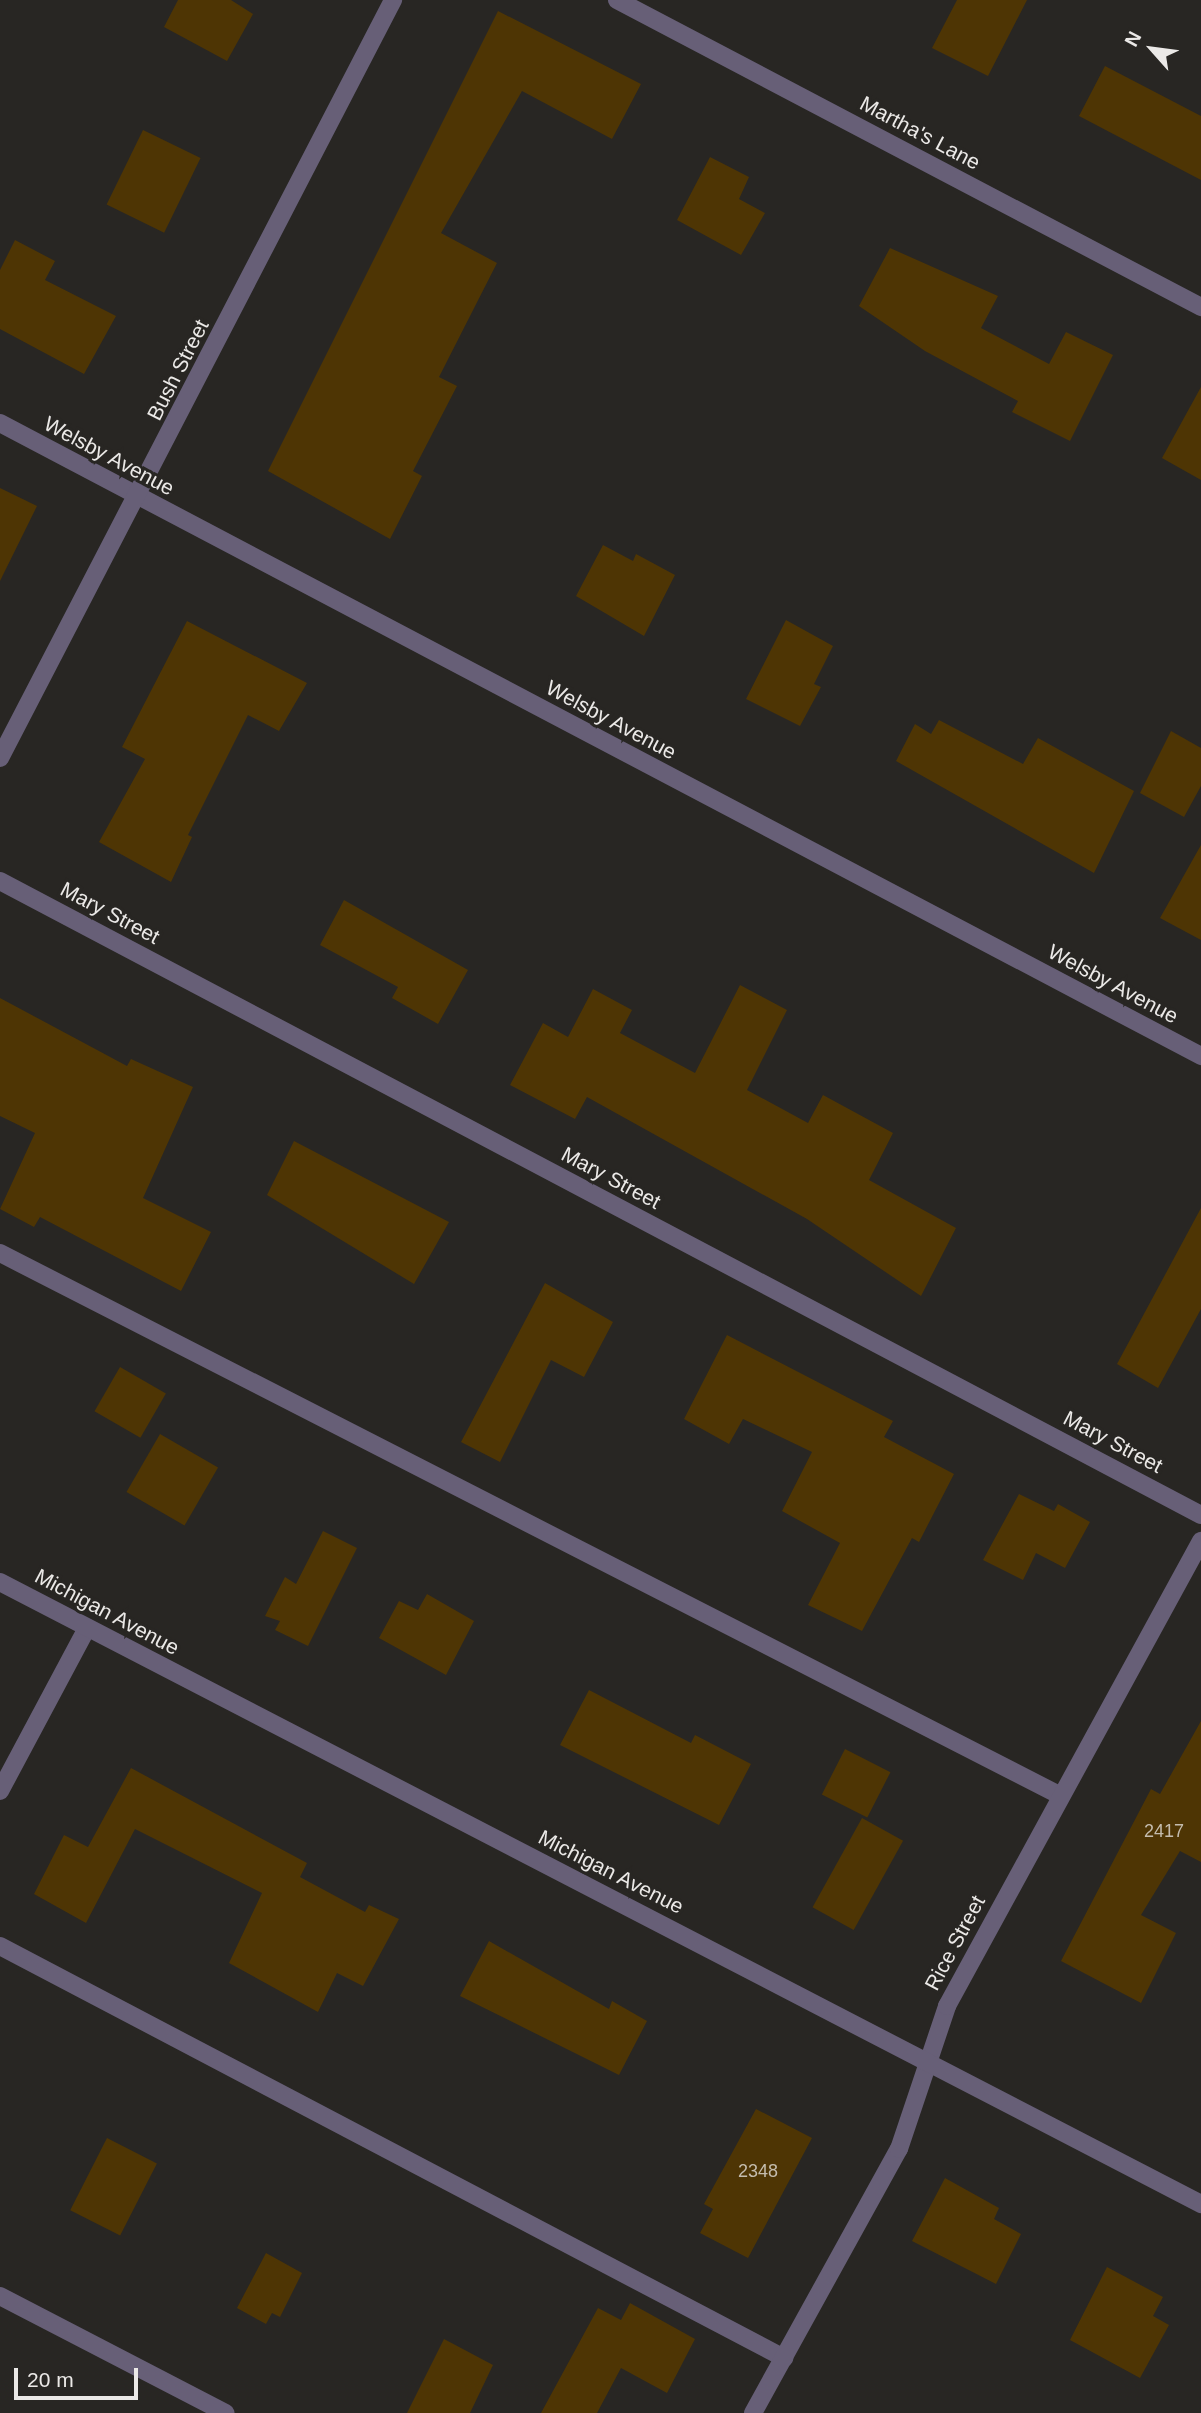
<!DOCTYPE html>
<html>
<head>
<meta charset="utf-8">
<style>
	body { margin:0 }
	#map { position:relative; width:1201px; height:2413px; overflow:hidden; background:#282623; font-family:Helvetica,sans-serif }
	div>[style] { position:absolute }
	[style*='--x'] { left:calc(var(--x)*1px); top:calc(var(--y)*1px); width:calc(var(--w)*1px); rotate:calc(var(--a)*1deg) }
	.building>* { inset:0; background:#4e3504; transform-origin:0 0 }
	.service>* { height:18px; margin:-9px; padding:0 9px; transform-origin:9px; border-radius:9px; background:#675f77 }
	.minor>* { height:18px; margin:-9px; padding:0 9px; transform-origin:9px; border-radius:9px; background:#675f77 }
	.tertiary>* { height:18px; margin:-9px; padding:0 9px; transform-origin:9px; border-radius:9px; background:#675f77 }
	span { translate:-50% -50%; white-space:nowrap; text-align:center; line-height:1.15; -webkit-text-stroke:6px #282623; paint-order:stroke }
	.number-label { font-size:18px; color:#c4bcae }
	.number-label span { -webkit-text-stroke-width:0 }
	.street-label { font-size:21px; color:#ebe9e7 }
	.north { position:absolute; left:1117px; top:14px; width:70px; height:70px; -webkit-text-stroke:5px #282623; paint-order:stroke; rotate:298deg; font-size:19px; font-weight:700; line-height:28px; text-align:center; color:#ebe9e7 }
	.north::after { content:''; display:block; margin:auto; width:24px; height:32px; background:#ebe9e7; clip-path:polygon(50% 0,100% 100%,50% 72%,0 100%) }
	.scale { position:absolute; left:14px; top:2368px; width:124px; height:32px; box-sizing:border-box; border:4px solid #ebe9e7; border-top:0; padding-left:9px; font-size:21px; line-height:24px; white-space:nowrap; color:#ebe9e7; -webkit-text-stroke:5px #282623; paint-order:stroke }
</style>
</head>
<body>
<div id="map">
	<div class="building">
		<div style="clip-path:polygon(178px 0,231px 0,253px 14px,227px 61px,164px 27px)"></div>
		<div style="clip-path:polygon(957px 0,1027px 0,988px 76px,932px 48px)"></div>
		<div style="clip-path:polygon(498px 11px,641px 84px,612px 139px,522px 91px,441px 233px,497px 263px,439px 377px,457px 386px,413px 471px,422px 476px,390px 539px,268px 471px)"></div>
		<div style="clip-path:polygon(1105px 66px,1201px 116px,1201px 180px,1079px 116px)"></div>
		<div style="left:143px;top:130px;width:64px;height:83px;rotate:26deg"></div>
		<div style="clip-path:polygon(710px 157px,749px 177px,739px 199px,765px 213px,741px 255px,677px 220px)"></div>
		<div style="clip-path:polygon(15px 240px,55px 261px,45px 280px,116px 316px,84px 374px,0 329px,0 270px)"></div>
		<div style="clip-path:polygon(890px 248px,998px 296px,981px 328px,1049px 364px,1066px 332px,1113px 355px,1070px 441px,1012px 412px,1018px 401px,925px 351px,859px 306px)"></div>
		<div style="clip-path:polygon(1201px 387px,1201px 480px,1162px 458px)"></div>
		<div style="clip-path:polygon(0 488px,37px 506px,0 581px)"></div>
		<div style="clip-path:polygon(603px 545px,633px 561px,636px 554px,675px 575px,644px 636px,576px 596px)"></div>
		<div style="clip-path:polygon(786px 620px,833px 646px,814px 684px,821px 687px,800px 726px,746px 699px)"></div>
		<div style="clip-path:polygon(187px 621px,307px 683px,279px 731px,248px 715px,188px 835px,192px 837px,171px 882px,99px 842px,145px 759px,122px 747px)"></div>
		<div style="clip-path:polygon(939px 720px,1023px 764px,1038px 738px,1134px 791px,1094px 873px,896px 761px,915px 724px,931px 734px)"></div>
		<div style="clip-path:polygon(1171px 731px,1201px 748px,1201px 786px,1184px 817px,1140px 793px)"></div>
		<div style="clip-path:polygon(1201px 845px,1201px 940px,1160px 918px)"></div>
		<div style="clip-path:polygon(344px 900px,468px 970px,438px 1024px,392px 998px,398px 987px,320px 945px)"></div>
		<div style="clip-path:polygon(740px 985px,787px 1010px,747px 1090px,808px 1123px,823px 1095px,893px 1133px,869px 1180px,956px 1228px,921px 1296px,807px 1219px,587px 1097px,575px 1119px,510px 1085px,543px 1023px,568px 1037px,593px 989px,632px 1010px,620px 1033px,695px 1073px)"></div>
		<div style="clip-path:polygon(0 998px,127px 1066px,131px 1059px,193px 1087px,143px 1198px,211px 1232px,181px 1291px,40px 1217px,34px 1227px,0 1209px,35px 1133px,0 1116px)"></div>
		<div style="clip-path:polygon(294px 1141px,449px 1222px,414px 1284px,267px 1195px)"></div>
		<div style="clip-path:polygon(1201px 1208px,1201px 1309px,1158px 1388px,1117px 1364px)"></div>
		<div style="clip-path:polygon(545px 1283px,613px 1322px,584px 1377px,551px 1360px,500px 1462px,461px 1442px)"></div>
		<div style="clip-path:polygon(727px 1335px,893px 1421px,884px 1437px,954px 1474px,919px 1542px,912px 1538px,862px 1631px,808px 1605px,840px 1543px,782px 1511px,812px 1452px,743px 1419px,729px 1444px,684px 1419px)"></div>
		<div style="left:120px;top:1367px;width:53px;height:51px;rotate:30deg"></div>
		<div style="left:160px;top:1434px;width:67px;height:67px;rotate:30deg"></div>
		<div style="clip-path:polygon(1019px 1494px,1054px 1511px,1058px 1504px,1090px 1522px,1065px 1568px,1036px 1553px,1023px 1580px,983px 1560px)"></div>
		<div style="clip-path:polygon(323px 1531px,357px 1548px,308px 1646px,275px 1630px,280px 1621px,265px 1616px,285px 1577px,296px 1584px)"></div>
		<div style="clip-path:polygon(427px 1594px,474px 1621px,446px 1675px,379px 1638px,399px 1601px,418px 1610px)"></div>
		<div style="clip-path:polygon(589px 1690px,691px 1743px,695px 1735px,751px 1764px,719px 1825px,560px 1745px)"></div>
		<div style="clip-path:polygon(1201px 1721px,1201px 1862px,1180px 1851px,1141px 1915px,1176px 1933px,1141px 2003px,1061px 1961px,1151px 1789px,1160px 1794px)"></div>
		<div style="left:845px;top:1749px;width:51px;height:51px;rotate:27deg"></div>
		<div style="clip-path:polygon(131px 1768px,307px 1863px,300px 1877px,365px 1912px,369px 1905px,399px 1919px,363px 1986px,337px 1973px,318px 2012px,229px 1963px,262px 1893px,135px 1829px,86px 1923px,34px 1894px,64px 1835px,88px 1847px)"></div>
		<div style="left:862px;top:1818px;width:47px;height:102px;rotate:29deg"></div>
		<div style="clip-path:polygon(489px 1941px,609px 2009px,612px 2001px,647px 2021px,619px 2075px,460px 1996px)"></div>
		<div style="clip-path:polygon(756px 2109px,812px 2138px,748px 2258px,700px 2233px,713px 2209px,704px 2204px)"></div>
		<div style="left:107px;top:2138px;width:56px;height:81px;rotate:27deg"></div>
		<div style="clip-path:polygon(945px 2178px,999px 2208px,994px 2219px,1021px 2234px,996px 2284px,912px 2241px)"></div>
		<div style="clip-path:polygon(266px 2253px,302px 2273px,280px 2317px,272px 2313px,266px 2324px,237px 2308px)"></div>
		<div style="clip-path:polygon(1107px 2267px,1163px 2297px,1153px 2316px,1169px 2325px,1140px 2378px,1070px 2340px)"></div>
		<div style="clip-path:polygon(630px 2303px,695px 2339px,667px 2393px,621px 2368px,597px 2413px,541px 2413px,598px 2308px,621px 2320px)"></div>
		<div style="clip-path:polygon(444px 2339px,493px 2365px,470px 2413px,407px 2413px)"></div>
	</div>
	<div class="service">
		<div style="--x:0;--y:1253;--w:1192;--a:27.1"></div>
		<div style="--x:0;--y:1946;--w:886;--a:27.72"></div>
	</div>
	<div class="minor">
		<div style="--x:617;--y:0;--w:660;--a:27.73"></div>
		<div style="--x:0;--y:423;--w:1358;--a:27.79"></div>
		<div style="--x:0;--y:758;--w:854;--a:-62.59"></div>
		<div style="--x:0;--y:881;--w:1358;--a:27.83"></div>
		<div style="--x:0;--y:1791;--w:185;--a:-61.9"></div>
		<div style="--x:0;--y:2296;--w:254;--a:27.4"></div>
		<div style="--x:753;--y:2413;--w:302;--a:-61.1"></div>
		<div style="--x:899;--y:2149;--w:151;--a:-71.4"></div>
		<div style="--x:947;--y:2006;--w:530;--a:-61.36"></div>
	</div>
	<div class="tertiary">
		<div style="--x:0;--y:1582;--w:1353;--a:27.38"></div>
	</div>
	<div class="number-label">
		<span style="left:1164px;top:1831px">2417</span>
		<span style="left:758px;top:2171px">2348</span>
	</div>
	<div class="street-label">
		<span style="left:920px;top:133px;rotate:28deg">Martha's Lane</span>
		<span style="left:178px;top:370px;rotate:-63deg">Bush Street</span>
		<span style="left:109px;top:456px;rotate:28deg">Welsby Avenue</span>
		<span style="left:611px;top:720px;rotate:28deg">Welsby Avenue</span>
		<span style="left:110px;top:913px;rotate:28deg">Mary Street</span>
		<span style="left:1113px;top:984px;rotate:28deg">Welsby Avenue</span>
		<span style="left:611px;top:1178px;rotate:28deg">Mary Street</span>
		<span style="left:1113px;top:1442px;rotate:28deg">Mary Street</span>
		<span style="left:107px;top:1612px;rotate:28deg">Michigan Avenue</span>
		<span style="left:611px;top:1872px;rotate:27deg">Michigan Avenue</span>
		<span style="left:955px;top:1943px;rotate:-62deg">Rice Street</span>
	</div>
	<div class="north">N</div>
	<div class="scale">20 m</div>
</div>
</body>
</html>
